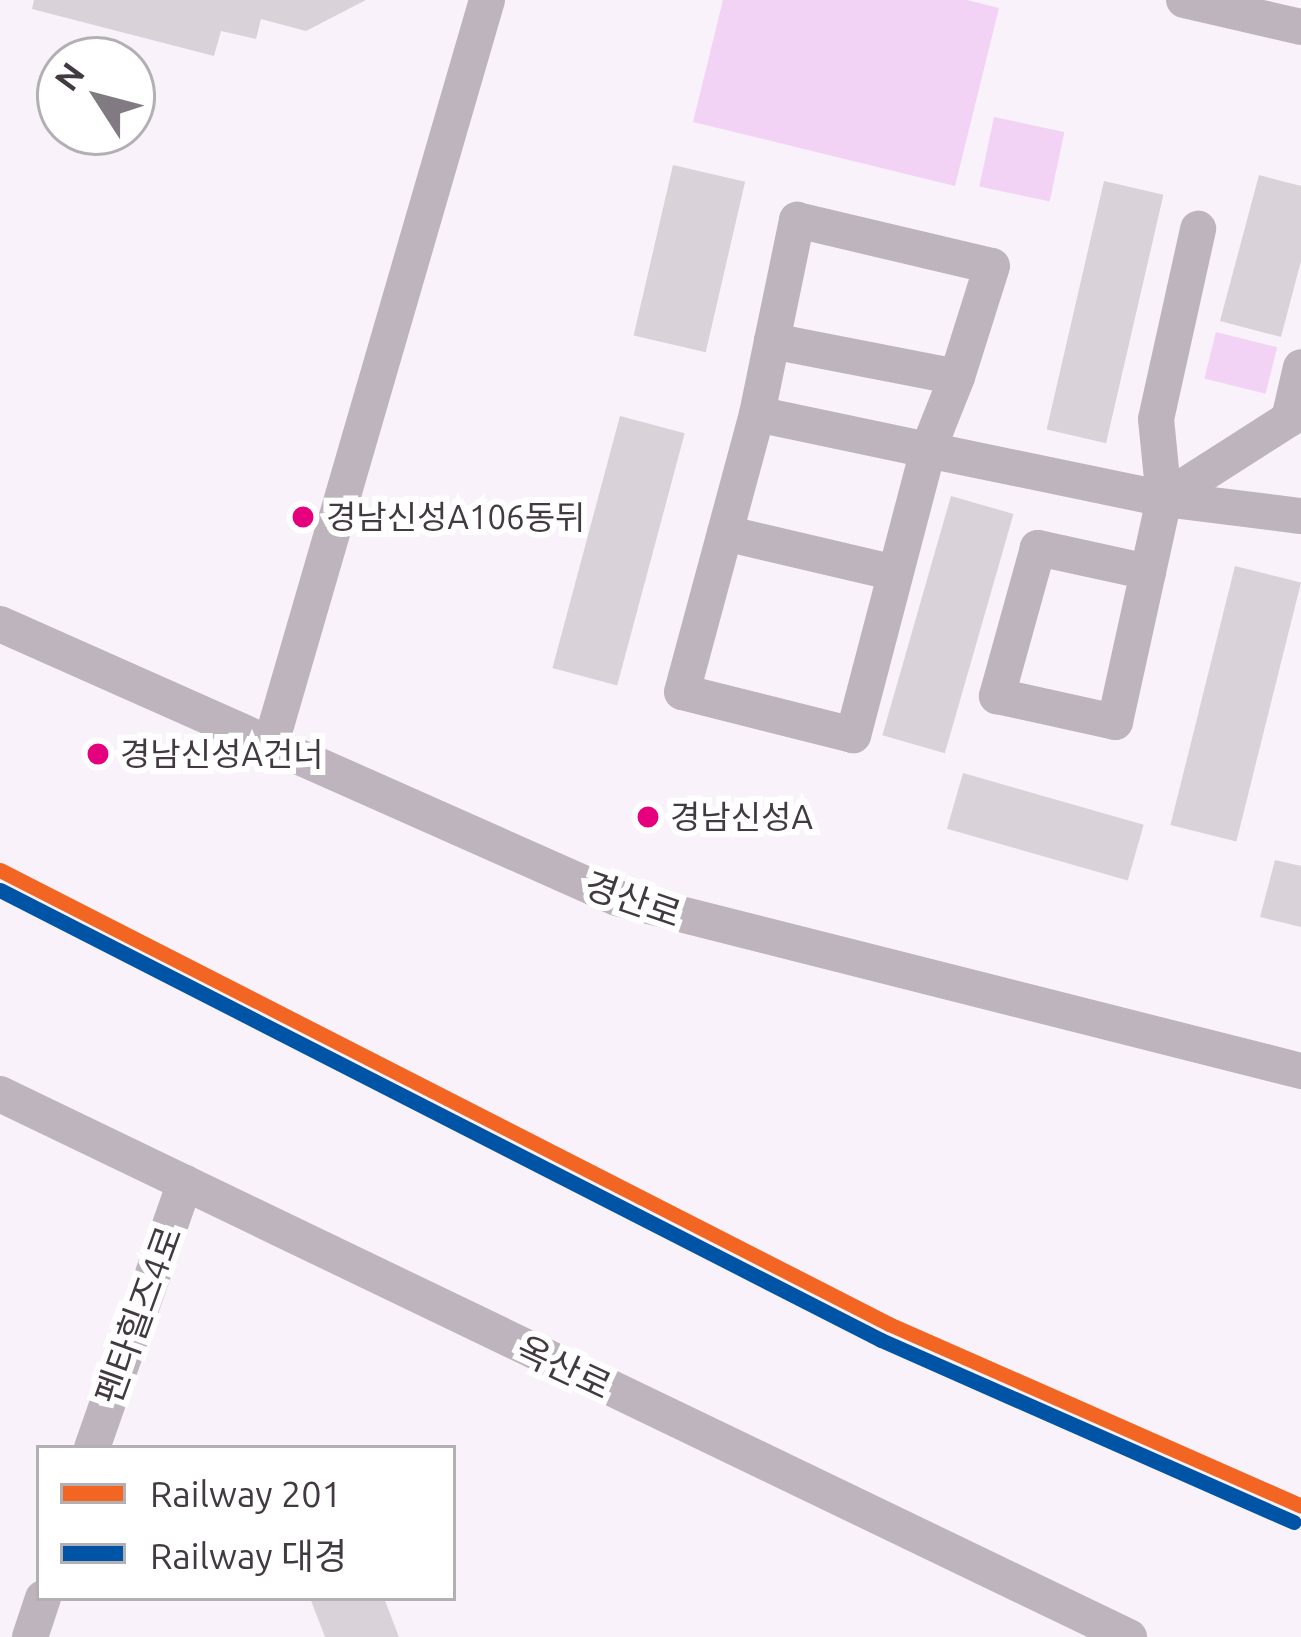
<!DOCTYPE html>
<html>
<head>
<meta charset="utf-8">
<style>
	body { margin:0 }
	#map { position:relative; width:1301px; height:1637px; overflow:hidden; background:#f9f2fa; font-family:Ubuntu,"Noto Sans KR",sans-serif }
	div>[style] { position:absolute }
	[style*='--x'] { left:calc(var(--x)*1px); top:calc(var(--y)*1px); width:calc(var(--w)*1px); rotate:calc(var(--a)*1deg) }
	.green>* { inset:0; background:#f2d3f6; transform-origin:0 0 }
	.building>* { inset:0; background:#d9d3d9; transform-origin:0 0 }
	.minor>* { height:36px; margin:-18px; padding:0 18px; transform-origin:18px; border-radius:18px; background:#beb4be }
	.rail-1>* { height:15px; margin:-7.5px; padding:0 7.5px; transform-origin:7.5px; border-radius:7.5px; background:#f26522 }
	.rail-2>* { height:15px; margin:-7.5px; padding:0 7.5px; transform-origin:7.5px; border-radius:7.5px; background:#0054a6 }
	.dots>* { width:33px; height:33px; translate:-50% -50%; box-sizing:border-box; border:6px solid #fff; border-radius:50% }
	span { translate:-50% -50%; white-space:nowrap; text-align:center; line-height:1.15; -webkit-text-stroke:12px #fff; paint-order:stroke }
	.bus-label { font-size:33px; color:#413a41 }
	.left { translate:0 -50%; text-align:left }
	.street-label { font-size:36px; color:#413a41 }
	.legend { position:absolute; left:36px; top:1445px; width:420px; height:156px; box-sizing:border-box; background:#fff; border:3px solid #b3b0b3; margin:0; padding:15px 21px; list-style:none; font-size:36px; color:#413a41 }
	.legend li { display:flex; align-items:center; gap:24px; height:60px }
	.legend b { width:60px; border:3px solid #b3b0b3 }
	.north { position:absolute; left:36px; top:36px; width:120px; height:120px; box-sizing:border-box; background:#fff; border:3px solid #b3b0b3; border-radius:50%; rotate:306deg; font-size:33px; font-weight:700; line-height:48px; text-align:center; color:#413a41 }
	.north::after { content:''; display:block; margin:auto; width:42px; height:54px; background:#817a82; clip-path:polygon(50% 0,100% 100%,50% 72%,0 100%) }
</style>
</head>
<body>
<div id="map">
	<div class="green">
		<div style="clip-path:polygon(723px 0,967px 0,999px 8px,955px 186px,693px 122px)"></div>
		<div style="left:994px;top:117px;width:72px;height:71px;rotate:12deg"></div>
		<div style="left:1216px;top:332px;width:63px;height:48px;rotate:14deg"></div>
	</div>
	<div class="building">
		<div style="clip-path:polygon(34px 0,366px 0,306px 31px,261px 19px,256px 39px,221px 31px,214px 56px,32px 9px)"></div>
		<div style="left:673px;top:165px;width:74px;height:175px;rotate:13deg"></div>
		<div style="clip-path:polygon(1259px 175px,1301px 186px,1301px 261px,1281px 337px,1220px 321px)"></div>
		<div style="left:1104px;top:181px;width:61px;height:255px;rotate:13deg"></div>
		<div style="left:620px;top:416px;width:67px;height:261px;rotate:15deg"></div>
		<div style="left:951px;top:496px;width:65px;height:249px;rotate:16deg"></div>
		<div style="left:1235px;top:566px;width:68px;height:267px;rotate:14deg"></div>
		<div style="left:963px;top:773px;width:188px;height:58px;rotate:16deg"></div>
		<div style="clip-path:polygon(1275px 860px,1301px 866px,1301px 927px,1260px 917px)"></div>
		<div style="clip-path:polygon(310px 1598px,384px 1598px,399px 1637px,325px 1637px)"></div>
	</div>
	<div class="minor">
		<div style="--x:1184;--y:0;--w:120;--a:13"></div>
		<div style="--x:772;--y:341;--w:124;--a:-78.3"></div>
		<div style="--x:797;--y:220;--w:200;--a:13.3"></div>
		<div style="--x:992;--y:266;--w:116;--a:107.5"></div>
		<div style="--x:757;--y:414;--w:75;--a:-78.4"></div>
		<div style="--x:772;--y:341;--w:188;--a:11"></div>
		<div style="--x:957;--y:377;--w:79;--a:111.7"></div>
		<div style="--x:928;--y:450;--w:295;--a:104.7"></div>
		<div style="--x:853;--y:735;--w:176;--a:-165.9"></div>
		<div style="--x:682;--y:692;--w:288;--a:-74.9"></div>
		<div style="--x:757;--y:414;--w:175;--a:11.9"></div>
		<div style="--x:928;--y:450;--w:241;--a:11.7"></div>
		<div style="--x:1164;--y:499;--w:138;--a:7.1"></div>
		<div style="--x:1164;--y:499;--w:80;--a:-95.7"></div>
		<div style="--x:1156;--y:419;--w:195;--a:-77.5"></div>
		<div style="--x:725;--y:533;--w:175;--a:13.2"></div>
		<div style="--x:1148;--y:572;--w:113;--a:-167.7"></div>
		<div style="--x:1038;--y:548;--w:154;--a:105.5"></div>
		<div style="--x:997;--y:696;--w:121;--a:12.4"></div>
		<div style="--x:1115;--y:722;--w:154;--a:-77.6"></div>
		<div style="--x:1148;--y:572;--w:75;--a:-77.6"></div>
		<div style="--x:1164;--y:499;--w:148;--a:-32.6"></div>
		<div style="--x:1289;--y:419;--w:53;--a:-77"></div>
		<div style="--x:0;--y:624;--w:675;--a:23.95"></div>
		<div style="--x:617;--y:898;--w:706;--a:14.19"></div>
		<div style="--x:269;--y:750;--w:781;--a:-73.79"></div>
		<div style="--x:0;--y:1094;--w:1253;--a:25.69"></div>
		<div style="--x:92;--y:1448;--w:281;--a:-70.7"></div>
		<div style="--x:30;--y:1637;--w:41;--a:-71.6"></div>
	</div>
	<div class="rail-1">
		<div style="--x:0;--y:870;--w:998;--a:27.05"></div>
		<div style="--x:889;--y:1324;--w:450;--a:23.8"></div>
	</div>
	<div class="rail-2">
		<div style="--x:0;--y:890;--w:989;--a:27.06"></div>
		<div style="--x:881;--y:1340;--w:451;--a:23.8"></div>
	</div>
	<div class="dots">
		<div style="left:303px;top:517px;background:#e5007d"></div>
		<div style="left:98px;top:754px;background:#e5007d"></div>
		<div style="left:648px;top:817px;background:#e5007d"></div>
	</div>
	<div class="bus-label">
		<span class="left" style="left:326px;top:517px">경남신성A106동뒤</span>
		<span class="left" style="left:120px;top:754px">경남신성A건너</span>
		<span class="left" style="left:670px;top:817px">경남신성A</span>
	</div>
	<div class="street-label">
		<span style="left:633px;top:899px;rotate:19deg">경산로</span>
		<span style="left:138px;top:1315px;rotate:-70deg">펜타힐즈4로</span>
		<span style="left:564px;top:1367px;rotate:25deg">옥산로</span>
	</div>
	<ul class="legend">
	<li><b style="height:15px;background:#f26522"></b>Railway 201</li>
	<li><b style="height:15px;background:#0054a6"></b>Railway 대경</li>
	</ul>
	<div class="north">N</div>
</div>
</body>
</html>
